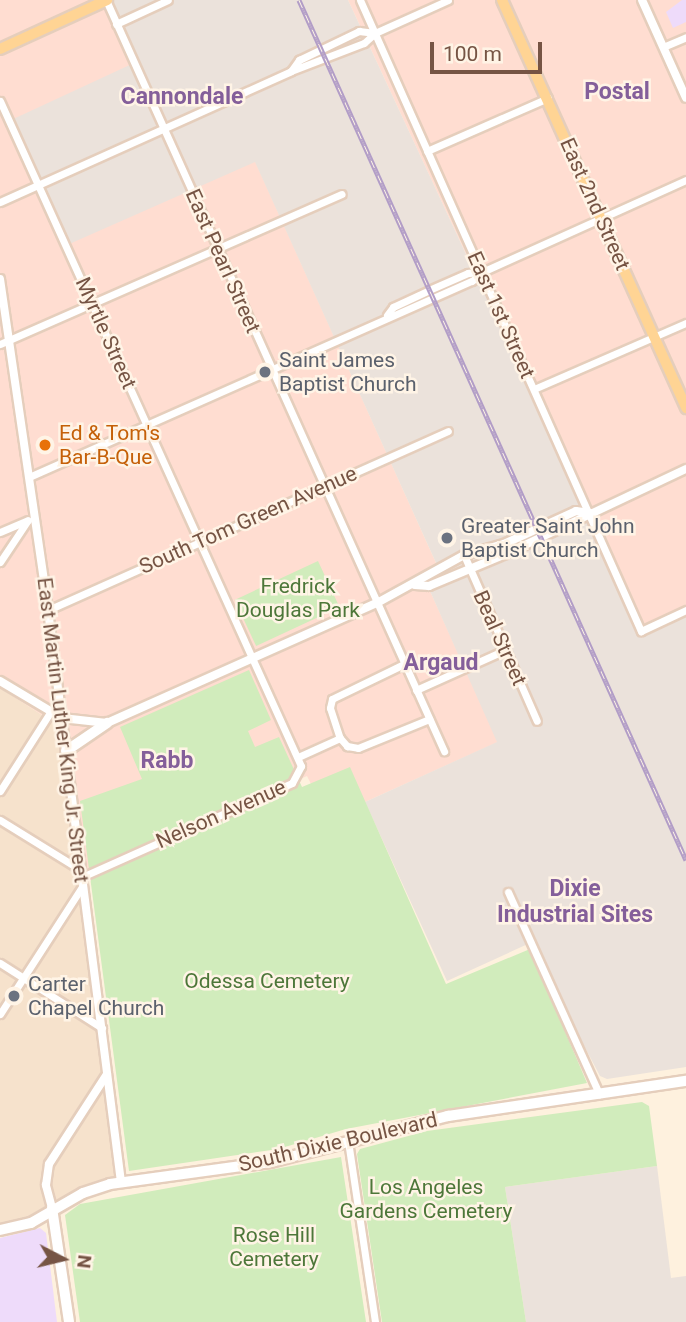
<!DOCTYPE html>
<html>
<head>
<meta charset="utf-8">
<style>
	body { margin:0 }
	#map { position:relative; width:686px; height:1322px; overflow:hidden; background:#fef1de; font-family:Roboto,sans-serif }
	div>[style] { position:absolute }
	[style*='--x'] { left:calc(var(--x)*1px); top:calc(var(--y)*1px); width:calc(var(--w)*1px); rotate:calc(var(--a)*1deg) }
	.residential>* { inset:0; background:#f6e2cc }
	.commercial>* { inset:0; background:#ffddd1 }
	.industrial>* { inset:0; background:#ebe2db }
	.education>* { inset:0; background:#eedbfa }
	.green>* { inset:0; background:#d1ecbc; transform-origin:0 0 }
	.roads { filter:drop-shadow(2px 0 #e5cebc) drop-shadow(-2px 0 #e5cebc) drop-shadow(0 2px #e5cebc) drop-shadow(0 -2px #e5cebc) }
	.minor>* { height:7px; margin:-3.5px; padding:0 3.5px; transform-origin:3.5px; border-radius:3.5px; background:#fff }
	.tertiary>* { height:8px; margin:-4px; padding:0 4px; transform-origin:4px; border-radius:4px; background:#fff }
	.secondary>* { height:10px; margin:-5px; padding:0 5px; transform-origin:5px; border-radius:5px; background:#fff }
	.primary>* { height:10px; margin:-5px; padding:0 5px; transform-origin:5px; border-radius:5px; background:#ffd494 }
	.rail>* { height:5px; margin-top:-2.5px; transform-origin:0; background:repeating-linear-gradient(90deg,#fff4e6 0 8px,#b29dc7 0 16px); box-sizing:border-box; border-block:2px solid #b29dc7 }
	.dots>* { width:19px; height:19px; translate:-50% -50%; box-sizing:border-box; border:4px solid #fff4e6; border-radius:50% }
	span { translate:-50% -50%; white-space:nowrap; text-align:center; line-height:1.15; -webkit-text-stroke:5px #fff4e6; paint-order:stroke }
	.street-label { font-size:21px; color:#765444 }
	.worship-label { font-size:21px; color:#5b616d }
	.left { translate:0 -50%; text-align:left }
	.food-label { font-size:21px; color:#c56008 }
	.park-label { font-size:21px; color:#4d7739 }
	.neighbourhood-label { font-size:23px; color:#845f9a; font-weight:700 }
	.north { position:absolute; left:28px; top:1224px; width:70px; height:70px; -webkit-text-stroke:5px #fff4e6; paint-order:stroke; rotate:97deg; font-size:19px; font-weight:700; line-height:28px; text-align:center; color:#765444 }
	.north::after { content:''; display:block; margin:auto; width:24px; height:32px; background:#765444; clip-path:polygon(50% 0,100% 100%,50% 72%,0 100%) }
	.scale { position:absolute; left:430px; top:42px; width:112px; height:32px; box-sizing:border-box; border:4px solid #765444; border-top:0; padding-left:9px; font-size:21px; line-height:24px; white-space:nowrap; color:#765444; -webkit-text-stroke:5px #fff4e6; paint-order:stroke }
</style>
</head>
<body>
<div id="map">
	<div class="residential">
		<div style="clip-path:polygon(0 688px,42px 715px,67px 708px,82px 877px,121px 1182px,44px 1217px,0 1230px)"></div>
	</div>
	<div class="commercial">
		<div style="clip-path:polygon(0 0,106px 0,134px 63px,67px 244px,255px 161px,441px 574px,426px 582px,498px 742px,365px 802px,312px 786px,307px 776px,82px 877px,67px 709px,42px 715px,0 688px)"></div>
		<div style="clip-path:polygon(348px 0,686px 0,686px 611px,641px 631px)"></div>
	</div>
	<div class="industrial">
		<div style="clip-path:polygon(106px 0,348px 0,641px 631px,686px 611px,686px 1067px,607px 1079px,600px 1076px,530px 943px,447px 981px,365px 802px,497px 742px,426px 582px,441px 574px,255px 162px,67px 245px,9px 121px,134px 63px)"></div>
		<div style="clip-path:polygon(657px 1166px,671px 1278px,686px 1276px,686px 1322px,526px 1322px,505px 1187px)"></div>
	</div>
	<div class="education">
		<div style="clip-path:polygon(682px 0,686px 0,686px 22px,673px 28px,666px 12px)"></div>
		<div style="clip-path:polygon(40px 1228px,46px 1233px,57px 1322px,0 1322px,0 1238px)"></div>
	</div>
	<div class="green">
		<div style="left:318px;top:561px;width:51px;height:92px;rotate:65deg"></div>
		<div style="clip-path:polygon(249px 670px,271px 720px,248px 731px,255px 747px,279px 737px,302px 787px,350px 767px,446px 984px,530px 949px,587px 1083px,346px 1129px,278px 1149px,129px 1171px,80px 801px,142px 779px,120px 727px)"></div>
		<div style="clip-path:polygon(642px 1102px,649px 1106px,657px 1166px,505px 1187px,526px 1322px,382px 1322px,357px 1154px,360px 1149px,427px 1131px)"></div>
		<div style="clip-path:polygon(341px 1157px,366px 1322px,80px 1322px,65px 1215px,80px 1204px)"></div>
	</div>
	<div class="roads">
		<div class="minor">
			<div style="--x:106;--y:0;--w:824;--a:65.77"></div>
			<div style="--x:360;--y:0;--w:691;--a:66"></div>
			<div style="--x:641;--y:631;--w:50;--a:-25"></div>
			<div style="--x:116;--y:24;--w:57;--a:-24.8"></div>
			<div style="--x:663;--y:47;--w:25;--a:-23"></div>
			<div style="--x:291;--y:71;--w:14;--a:-54"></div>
			<div style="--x:299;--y:60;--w:67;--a:-25.8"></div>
			<div style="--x:359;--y:31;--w:16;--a:7"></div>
			<div style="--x:0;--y:101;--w:730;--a:65.65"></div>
			<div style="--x:301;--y:766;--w:19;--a:118"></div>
			<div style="--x:292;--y:783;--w:230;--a:155.9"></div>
			<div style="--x:427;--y:151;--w:132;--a:-23.7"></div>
			<div style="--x:0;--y:202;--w:319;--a:-24.2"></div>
			<div style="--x:291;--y:71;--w:78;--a:-21"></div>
			<div style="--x:364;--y:43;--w:15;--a:-42"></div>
			<div style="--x:375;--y:33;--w:80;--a:-24.3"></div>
			<div style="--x:387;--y:315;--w:10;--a:-53"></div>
			<div style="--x:393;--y:307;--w:40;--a:-25"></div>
			<div style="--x:429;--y:290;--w:43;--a:-23.6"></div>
			<div style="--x:468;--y:273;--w:14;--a:-4"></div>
			<div style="--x:0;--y:344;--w:373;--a:-23.7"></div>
			<div style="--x:534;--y:389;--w:166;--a:-23.5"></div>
			<div style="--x:29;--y:477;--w:484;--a:-23.9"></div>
			<div style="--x:472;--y:281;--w:13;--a:-42"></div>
			<div style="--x:482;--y:272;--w:224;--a:-24.3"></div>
			<div style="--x:0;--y:532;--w:30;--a:-23"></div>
			<div style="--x:464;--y:555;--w:181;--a:66.3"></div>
			<div style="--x:0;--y:562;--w:50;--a:-56.3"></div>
			<div style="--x:48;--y:610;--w:438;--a:-24.1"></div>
			<div style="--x:404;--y:664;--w:80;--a:154.1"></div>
			<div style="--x:332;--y:699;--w:9;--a:103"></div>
			<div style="--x:330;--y:708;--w:32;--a:72"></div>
			<div style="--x:340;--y:738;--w:11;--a:49"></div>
			<div style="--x:347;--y:746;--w:11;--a:10"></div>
			<div style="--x:358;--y:748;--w:77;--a:-22.2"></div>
			<div style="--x:416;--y:690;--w:98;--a:-24.2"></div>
			<div style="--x:298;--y:757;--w:46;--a:-24.3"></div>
			<div style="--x:0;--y:791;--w:95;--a:-57.5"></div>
			<div style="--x:0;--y:820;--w:95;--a:31.7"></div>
			<div style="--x:508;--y:892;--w:222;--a:65.7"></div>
			<div style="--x:0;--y:963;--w:121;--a:32.5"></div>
			<div style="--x:0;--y:1014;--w:153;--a:-57.2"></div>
			<div style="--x:348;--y:1141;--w:183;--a:81.5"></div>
		</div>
		<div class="tertiary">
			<div style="--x:642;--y:0;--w:107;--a:65.8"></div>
			<div style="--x:0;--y:279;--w:334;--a:81.7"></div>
			<div style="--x:48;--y:610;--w:577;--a:82.73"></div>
			<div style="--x:415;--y:585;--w:14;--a:4"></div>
			<div style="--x:429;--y:586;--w:83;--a:-22.6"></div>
			<div style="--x:506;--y:554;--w:199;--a:-25.3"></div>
			<div style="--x:0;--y:681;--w:72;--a:30.8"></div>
			<div style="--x:62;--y:718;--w:45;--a:6.3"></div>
			<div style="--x:107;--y:723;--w:295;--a:-24"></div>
			<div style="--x:377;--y:603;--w:99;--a:-28.9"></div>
			<div style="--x:464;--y:555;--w:41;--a:-15.4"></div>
			<div style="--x:504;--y:544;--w:79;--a:-24.6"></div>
			<div style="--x:576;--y:511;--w:14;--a:8"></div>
			<div style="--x:52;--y:1208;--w:24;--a:-105"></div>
			<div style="--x:46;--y:1185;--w:21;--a:-82"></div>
			<div style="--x:49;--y:1164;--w:107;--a:-57.2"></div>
		</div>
		<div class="secondary">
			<div style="--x:66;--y:751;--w:50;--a:-34.3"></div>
			<div style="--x:52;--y:1208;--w:115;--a:81.5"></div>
			<div style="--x:0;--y:1230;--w:32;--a:-13"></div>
			<div style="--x:31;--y:1223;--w:60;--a:-30"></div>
			<div style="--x:83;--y:1193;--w:28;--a:-18"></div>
			<div style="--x:110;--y:1184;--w:162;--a:-7.8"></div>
			<div style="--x:271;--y:1162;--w:183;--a:-14.6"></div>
			<div style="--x:448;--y:1116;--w:241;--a:-8.4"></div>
		</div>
		<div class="primary">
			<div style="--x:502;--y:0;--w:448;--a:65.7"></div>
			<div style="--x:0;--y:49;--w:118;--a:-24.6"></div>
		</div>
	</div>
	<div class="rail">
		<div style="--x:299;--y:0;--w:943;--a:65.77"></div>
	</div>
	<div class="dots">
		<div style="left:265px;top:372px;background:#6b7280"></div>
		<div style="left:45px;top:445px;background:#e8710a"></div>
		<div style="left:447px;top:538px;background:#6b7280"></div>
		<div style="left:14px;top:996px;background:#6b7280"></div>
	</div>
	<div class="street-label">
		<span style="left:595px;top:204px;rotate:66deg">East 2nd Street</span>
		<span style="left:223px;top:261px;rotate:66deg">East Pearl Street</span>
		<span style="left:501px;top:315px;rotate:66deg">East 1st Street</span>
		<span style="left:106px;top:333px;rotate:66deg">Myrtle Street</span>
		<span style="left:248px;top:520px;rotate:-24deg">South Tom Green Avenue</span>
		<span style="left:500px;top:638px;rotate:66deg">Beal Street</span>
		<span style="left:63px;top:730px;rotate:83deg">East Martin Luther King Jr. Street</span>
		<span style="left:221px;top:814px;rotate:-24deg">Nelson Avenue</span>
		<span style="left:338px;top:1142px;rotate:-13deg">South Dixie Boulevard</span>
	</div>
	<div class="worship-label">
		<span class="left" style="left:279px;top:372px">Saint James<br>Baptist Church</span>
		<span class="left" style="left:461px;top:538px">Greater Saint John<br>Baptist Church</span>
		<span class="left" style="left:28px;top:996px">Carter<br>Chapel Church</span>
	</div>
	<div class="food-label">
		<span class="left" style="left:59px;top:445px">Ed &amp; Tom's<br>Bar-B-Que</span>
	</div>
	<div class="park-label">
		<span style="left:298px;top:598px">Fredrick<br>Douglas Park</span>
		<span style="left:267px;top:981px">Odessa Cemetery</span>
		<span style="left:426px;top:1199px">Los Angeles<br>Gardens Cemetery</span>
		<span style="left:274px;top:1247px">Rose Hill<br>Cemetery</span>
	</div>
	<div class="neighbourhood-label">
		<span style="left:617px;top:92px">Postal</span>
		<span style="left:182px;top:97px">Cannondale</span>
		<span style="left:441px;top:663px">Argaud</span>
		<span style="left:167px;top:761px">Rabb</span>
		<span style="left:575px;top:902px">Dixie<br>Industrial Sites</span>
	</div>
	<div class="north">N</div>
	<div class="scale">100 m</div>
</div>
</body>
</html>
